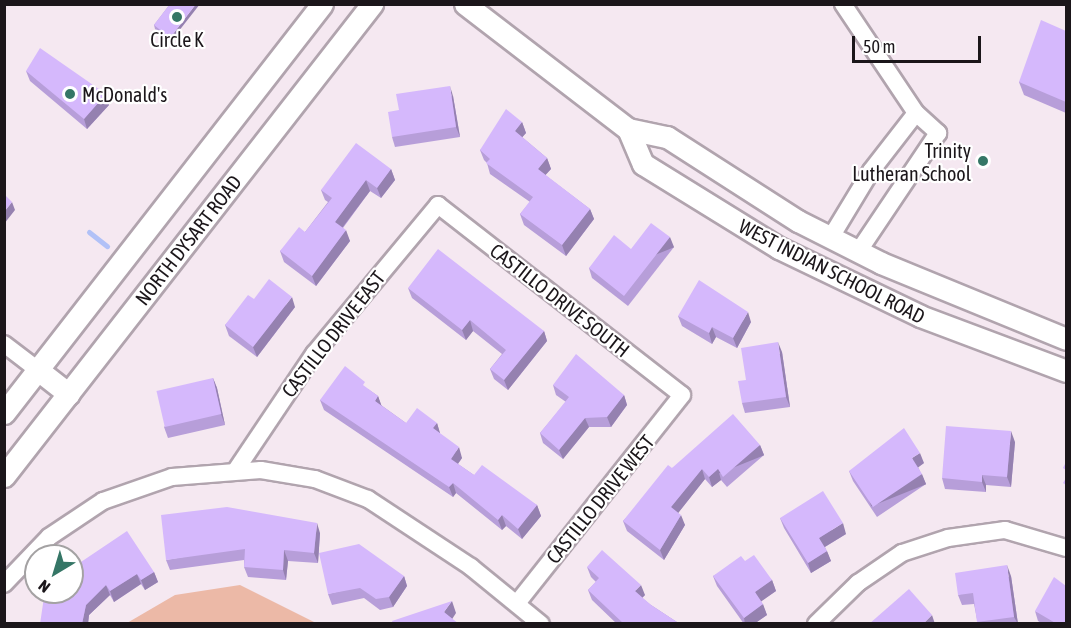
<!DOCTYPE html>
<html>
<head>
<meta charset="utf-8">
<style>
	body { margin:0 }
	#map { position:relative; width:1071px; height:628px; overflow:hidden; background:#f5e8f1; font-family:"Asap Condensed",sans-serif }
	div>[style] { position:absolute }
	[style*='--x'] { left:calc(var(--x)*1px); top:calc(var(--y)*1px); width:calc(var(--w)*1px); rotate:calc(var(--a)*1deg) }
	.green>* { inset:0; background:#ecb9a7 }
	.stream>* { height:5px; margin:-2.5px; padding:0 2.5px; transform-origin:2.5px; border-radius:2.5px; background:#b1c1f7 }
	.roads { filter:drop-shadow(2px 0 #b1a4ae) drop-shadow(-2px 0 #b1a4ae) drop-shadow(0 2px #b1a4ae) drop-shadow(0 -2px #b1a4ae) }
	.minor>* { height:16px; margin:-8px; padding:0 8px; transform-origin:8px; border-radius:8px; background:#fff }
	.major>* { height:21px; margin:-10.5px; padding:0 10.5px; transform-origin:10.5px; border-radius:10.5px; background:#fff }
	.wall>* { inset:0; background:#b79ed9 }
	.shaded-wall>* { inset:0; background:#9581b0; transform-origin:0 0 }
	.building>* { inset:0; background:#d5b8fc; transform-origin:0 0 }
	.dots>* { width:16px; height:16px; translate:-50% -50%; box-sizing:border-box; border:3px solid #fff; border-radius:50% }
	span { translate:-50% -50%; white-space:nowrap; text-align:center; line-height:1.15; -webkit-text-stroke:4.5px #fff; paint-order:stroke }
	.poi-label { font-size:20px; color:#1b161a }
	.left { translate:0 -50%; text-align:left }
	.right { translate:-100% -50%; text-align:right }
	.street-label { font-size:20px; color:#1b161a }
	.frame { position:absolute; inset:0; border:6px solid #1b161a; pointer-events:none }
	.north { position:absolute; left:24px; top:544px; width:60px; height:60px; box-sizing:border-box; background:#fff; border:2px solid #a4a2a3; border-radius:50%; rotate:218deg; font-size:16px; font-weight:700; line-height:24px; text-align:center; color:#1b161a }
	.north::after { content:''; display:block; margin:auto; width:21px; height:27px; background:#357666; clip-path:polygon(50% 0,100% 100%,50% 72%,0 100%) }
	.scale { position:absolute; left:852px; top:36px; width:129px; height:27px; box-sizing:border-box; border:3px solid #1b161a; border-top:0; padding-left:8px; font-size:18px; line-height:21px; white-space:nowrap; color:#1b161a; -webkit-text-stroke:4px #fff; paint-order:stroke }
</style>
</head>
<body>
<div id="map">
	<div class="green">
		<div style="clip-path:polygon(240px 585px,316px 623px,127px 623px,175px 595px)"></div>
	</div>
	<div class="stream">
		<div style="--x:89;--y:232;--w:23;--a:38"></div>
	</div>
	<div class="roads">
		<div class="minor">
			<div style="--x:843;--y:4;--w:131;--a:56.2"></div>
			<div style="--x:916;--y:113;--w:30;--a:42"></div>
			<div style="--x:938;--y:133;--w:143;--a:123.9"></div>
			<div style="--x:831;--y:237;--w:77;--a:-58.8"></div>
			<div style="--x:871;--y:171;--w:73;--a:-52.2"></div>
			<div style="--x:4;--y:344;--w:43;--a:37.4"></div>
			<div style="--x:236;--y:470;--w:140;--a:-56.1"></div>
			<div style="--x:314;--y:354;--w:194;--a:-50.2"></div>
			<div style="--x:438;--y:205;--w:309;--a:37.9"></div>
			<div style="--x:682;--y:395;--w:265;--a:128.4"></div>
			<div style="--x:4;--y:584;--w:65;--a:-46.2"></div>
			<div style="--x:49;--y:537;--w:65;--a:-33.7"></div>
			<div style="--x:103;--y:501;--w:73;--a:-19.2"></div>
			<div style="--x:172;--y:477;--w:89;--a:-4.5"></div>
			<div style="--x:261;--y:470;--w:55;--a:9.5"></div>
			<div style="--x:315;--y:479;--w:57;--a:20.7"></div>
			<div style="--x:368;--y:499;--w:123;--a:33.4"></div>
			<div style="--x:471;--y:567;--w:90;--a:39.2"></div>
			<div style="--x:816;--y:624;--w:59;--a:-44.3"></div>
			<div style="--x:858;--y:583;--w:53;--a:-34.3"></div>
			<div style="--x:902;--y:553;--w:48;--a:-18.1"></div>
			<div style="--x:948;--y:538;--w:58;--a:-8"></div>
			<div style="--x:1005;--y:530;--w:64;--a:16.4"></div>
		</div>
		<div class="major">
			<div style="--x:465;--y:4;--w:205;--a:37.5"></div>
			<div style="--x:628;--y:129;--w:40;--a:12"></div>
			<div style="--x:667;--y:137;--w:156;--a:32.7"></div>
			<div style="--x:798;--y:221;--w:93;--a:26.8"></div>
			<div style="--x:881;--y:263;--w:200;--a:22.3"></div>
			<div style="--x:628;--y:129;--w:38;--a:67"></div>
			<div style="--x:643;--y:164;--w:160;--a:31.7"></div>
			<div style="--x:779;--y:248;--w:157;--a:25.7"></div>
			<div style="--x:920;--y:316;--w:156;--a:20.6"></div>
			<div style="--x:38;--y:370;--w:39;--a:38"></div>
			<div style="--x:4;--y:413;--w:518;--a:-52.13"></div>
			<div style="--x:4;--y:476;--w:599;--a:-52.06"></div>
		</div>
	</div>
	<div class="wall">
		<div style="clip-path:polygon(170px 4px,171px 41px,155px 29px,154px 25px)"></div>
		<div style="clip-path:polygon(1066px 31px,1066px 113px,1024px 95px,1019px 82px)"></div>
		<div style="clip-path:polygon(26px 71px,106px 94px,109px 105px,87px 129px,30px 81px)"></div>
		<div style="clip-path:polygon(453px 96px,460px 137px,395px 147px,392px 137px,399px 110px)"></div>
		<div style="clip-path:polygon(522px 122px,526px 133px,522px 137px,547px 158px,551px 169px,545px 175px,590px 209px,594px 219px,566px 256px,524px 225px,520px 214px,530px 202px,490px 174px,487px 163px,484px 160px,480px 150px)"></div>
		<div style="clip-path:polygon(391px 169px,395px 180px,381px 198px,370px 191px,343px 228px,350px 241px,316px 286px,284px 262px,280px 251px,305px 232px,328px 202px,325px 200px,321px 190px)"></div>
		<div style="clip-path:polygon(674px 247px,628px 306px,592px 278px,589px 268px,631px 249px)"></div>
		<div style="clip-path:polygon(408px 288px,544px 331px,547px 341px,508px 390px,494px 379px,490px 369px,502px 354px,473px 331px,466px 340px,412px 298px)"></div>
		<div style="clip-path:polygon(254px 299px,295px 307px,257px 357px,229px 336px,225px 325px)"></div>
		<div style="clip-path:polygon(678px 316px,751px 322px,737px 348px,716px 337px,712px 344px,682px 326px)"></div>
		<div style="clip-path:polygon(782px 352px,790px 407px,745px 413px,742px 403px,746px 380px)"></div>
		<div style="clip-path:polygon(213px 378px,217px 388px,225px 425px,168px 438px,164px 427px)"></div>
		<div style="clip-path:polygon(553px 385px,624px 395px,627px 405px,611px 427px,589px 427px,563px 459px,543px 443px,540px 433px,566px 402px,556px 395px)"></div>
		<div style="clip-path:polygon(368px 389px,378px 396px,381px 405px,406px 423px,437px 423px,440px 434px,462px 458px,458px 464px,474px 475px,537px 505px,541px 516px,522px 539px,506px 526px,502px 530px,456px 493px,453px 497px,324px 410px,320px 400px)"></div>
		<div style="clip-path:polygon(1015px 442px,1011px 487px,986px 485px,986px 492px,945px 489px,942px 478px)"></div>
		<div style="clip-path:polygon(760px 445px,764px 455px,727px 487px,721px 480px,712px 487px,705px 479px,678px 513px,685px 525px,664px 560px,627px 531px,623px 521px,672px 468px)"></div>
		<div style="clip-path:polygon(924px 463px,918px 467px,926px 484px,877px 517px,853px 481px,849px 471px)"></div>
		<div style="clip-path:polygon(780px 518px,846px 534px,825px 547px,831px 561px,811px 573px,784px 528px)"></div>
		<div style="clip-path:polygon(320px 533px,318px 563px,288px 561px,286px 580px,248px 577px,244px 567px,244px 560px,170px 570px,166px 560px)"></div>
		<div style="clip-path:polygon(745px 561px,772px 580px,776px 591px,761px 601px,767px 615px,754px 624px,744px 624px,717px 586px,713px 576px)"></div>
		<div style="clip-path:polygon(74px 566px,154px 572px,158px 582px,145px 590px,141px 584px,114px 602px,110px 595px,89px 615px,88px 624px,40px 624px)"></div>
		<div style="clip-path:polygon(587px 567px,645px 595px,642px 598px,651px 605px,680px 624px,617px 624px,592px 600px,588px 590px,596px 582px,591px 577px)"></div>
		<div style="clip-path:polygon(404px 576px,407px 586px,393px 607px,380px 610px,364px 598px,332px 605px,328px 594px)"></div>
		<div style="clip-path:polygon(1011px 576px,1018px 624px,978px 624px,974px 604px,962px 605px,958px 595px)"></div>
		<div style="clip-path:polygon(1035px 611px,1066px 624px,1043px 624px,1038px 621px)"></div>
	</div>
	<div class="shaded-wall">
		<div style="clip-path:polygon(196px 4px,200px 4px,171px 41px,170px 38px)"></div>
		<div style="clip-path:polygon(450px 86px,453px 96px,460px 137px,456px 127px)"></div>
		<div style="clip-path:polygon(106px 94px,109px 105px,87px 129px,84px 119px)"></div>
		<div style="clip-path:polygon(522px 122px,526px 133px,519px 141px,515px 131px)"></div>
		<div style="clip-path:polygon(547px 158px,551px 169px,541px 180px,538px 169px)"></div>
		<div style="clip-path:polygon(391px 169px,395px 180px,381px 198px,377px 188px)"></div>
		<div style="clip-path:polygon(366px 180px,370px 191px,339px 232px,335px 222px)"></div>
		<div style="clip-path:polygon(12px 202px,15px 210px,4px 224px,4px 212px)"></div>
		<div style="clip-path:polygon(590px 209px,594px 219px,566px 256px,562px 245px)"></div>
		<div style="clip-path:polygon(346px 230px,350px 241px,316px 286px,312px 276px)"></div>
		<div style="left:670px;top:237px;width:11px;height:75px;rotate:68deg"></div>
		<div style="clip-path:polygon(292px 297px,295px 307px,257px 357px,253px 347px)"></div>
		<div style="clip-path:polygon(748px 312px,751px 322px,737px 348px,733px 338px)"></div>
		<div style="clip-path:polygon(470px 320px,473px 331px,466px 340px,462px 330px)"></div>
		<div style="clip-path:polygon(712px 327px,716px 337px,712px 344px,709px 333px)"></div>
		<div style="clip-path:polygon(544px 331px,547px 341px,508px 390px,504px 380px)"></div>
		<div style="clip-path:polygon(778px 342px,782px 352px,790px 407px,786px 397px)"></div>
		<div style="clip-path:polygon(213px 378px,217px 388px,225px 425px,221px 414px)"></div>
		<div style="clip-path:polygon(624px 395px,627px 405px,611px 427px,607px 417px)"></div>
		<div style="clip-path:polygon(378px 396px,382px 407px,375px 401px)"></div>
		<div style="clip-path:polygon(585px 418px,589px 427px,563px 459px,559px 450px)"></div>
		<div style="clip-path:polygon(437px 423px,440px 433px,437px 439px,433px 428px)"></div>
		<div style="clip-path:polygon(1011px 431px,1015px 442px,1011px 487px,1007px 477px)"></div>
		<div style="left:760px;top:445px;width:11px;height:49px;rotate:68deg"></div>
		<div style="clip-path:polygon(459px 447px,462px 458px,454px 469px,451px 459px)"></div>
		<div style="clip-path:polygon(920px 453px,924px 463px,916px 469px,912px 458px)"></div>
		<div style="clip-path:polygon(702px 469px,705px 479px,675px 517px,671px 507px)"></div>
		<div style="clip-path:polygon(718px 469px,721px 480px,712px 487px,709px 477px)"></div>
		<div style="left:922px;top:474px;width:11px;height:59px;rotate:68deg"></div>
		<div style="clip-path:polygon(982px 475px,986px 485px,986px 492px,982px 482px)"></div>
		<div style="clip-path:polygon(453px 483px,456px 493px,453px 497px,449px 487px)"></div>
		<div style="clip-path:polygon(537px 505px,541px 516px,522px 539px,518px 529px)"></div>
		<div style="clip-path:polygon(502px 515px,506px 526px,502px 530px,498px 520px)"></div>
		<div style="clip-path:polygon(681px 515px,685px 525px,664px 560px,660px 550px)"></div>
		<div style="clip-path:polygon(317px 523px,320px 533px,318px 563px,314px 553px)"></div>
		<div style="clip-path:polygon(843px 523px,846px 534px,823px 548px,819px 538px)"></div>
		<div style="clip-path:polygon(284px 550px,288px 561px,286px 580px,283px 570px)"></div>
		<div style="clip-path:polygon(827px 551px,831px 561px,811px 573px,808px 563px)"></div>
		<div style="clip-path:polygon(1007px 565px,1011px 576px,1018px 624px,1014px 617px)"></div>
		<div style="clip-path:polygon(154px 572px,158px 582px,145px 590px,141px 580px)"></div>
		<div style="clip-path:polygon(137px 574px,141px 584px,114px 602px,110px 591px)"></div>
		<div style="clip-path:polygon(404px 576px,407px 586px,393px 607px,389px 597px)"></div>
		<div style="clip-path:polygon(772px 580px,776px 591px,759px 603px,755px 592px)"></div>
		<div style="clip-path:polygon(106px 585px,110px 595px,89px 615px,88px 624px,82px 624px,86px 605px)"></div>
		<div style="clip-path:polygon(641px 585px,645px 595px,639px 601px,635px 591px)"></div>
		<div style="clip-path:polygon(452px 601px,456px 613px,449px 624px,444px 612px)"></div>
		<div style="clip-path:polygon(763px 604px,767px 615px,754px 624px,745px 624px,744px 618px)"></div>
		<div style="clip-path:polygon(932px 615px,935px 624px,923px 624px)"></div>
	</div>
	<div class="building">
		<div style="clip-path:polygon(170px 4px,196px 4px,170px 38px,154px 25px)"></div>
		<div style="clip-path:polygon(1041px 20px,1066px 31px,1066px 102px,1019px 82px)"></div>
		<div style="clip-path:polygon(40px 48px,106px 94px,84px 119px,26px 71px)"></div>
		<div style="clip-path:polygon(450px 86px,456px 127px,392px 137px,388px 112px,399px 110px,396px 94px)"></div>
		<div style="clip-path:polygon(506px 109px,522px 122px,515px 131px,547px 158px,538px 169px,590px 209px,562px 245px,520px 214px,533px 197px,486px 163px,490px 159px,480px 150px)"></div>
		<div style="clip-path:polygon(356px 143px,391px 169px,377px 188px,366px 180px,335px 222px,346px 230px,312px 276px,280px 251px,299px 227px,305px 232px,332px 198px,321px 190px)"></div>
		<div style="clip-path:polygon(4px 194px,12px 202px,4px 212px)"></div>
		<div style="clip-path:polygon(651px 223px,670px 237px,624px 296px,589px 268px,614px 235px,631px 249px)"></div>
		<div style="clip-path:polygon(438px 249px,544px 331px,504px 380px,490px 369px,506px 350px,470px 320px,462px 330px,408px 288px)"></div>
		<div style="clip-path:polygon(269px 279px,292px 297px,253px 347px,225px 325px,248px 295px,254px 299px)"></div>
		<div style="clip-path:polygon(699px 280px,748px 312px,733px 338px,712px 327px,709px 333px,678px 316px)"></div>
		<div style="clip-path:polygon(778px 342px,786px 397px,742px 403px,738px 381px,746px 380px,741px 348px)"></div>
		<div style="clip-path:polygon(576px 354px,624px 395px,607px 417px,585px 418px,559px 450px,540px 433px,569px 397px,553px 385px)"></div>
		<div style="clip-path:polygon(345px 366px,365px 382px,363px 385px,378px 396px,375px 401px,406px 423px,417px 408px,437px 423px,433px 428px,459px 447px,451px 459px,474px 475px,482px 465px,537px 505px,518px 529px,502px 515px,498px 520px,453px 483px,449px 487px,320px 400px)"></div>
		<div style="left:213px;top:378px;width:37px;height:58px;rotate:77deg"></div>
		<div style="clip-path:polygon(733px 414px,760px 445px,723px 477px,718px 469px,709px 477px,702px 469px,671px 507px,681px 515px,660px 550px,623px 521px,668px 465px,672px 468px)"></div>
		<div style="clip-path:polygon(946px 426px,1011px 431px,1007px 477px,982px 475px,982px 482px,942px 478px)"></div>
		<div style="clip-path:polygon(904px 428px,920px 453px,912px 458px,922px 474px,873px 507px,849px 471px)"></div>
		<div style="clip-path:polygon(1066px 462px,1066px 470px,1063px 468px)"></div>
		<div style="clip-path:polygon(1066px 478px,1066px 485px,1063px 483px)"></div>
		<div style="clip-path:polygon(823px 491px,843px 523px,819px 538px,827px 551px,808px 563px,780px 518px)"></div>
		<div style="clip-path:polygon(227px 507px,317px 523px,314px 553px,284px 550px,283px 570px,244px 567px,245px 549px,166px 560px,161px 515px)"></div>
		<div style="clip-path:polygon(127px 531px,154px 572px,141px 580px,137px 574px,110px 591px,106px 585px,86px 605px,82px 624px,40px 624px,44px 597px,49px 592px,72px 592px,72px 568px)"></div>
		<div style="clip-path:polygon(359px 544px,404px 576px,389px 597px,376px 599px,360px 588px,328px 594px,319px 553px)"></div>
		<div style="clip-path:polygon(602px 550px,641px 585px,635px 591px,651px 605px,680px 624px,624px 624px,588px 590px,599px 578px,587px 567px)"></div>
		<div style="clip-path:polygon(754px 555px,772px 580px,755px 592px,763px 604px,744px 618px,713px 576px,741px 556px,745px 561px)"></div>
		<div style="clip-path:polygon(1007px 565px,1014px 617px,977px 622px,973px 593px,958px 595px,955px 573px)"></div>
		<div style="clip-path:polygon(1054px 577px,1066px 586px,1066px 624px,1057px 624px,1035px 611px)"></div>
		<div style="clip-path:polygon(909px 589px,932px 615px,923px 624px,869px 624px)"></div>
		<div style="clip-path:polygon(452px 601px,444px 612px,459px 624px,393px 624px,392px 621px)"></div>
	</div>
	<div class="dots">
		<div style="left:177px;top:17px;background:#357666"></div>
		<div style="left:70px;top:94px;background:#357666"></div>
		<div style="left:983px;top:161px;background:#357666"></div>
	</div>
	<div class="poi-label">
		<span style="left:177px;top:39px">Circle K</span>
		<span class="left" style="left:82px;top:94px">McDonald's</span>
		<span class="right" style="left:971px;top:162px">Trinity<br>Lutheran School</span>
	</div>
	<div class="street-label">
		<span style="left:188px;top:240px;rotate:-52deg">NORTH DYSART ROAD</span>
		<span style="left:832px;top:271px;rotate:27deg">WEST INDIAN SCHOOL ROAD</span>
		<span style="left:560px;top:300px;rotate:38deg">CASTILLO DRIVE SOUTH</span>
		<span style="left:333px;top:334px;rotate:-52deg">CASTILLO DRIVE EAST</span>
		<span style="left:600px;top:499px;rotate:-51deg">CASTILLO DRIVE WEST</span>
	</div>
	<div class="frame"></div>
	<div class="north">N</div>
	<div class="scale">50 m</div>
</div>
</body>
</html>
